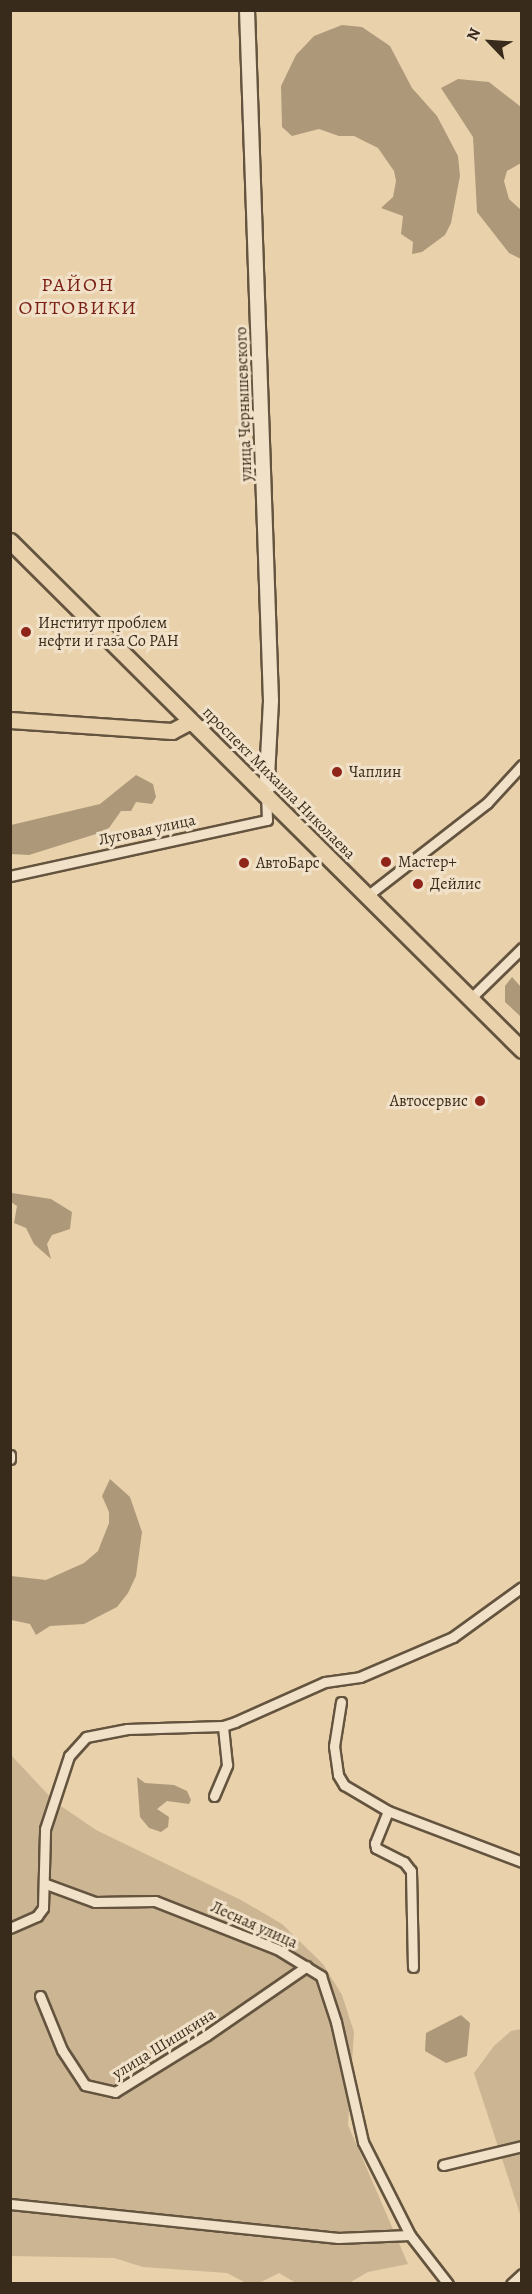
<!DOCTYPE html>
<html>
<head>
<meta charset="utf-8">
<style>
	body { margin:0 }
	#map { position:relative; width:532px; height:2294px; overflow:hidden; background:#e9d1ab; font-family:Alegreya,serif }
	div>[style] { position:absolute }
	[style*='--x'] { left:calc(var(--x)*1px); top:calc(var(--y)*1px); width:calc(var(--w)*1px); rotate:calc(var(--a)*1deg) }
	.green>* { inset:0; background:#cbb593 }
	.water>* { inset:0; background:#ad997a }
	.roads { filter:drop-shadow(2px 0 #64543f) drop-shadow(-2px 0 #64543f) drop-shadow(0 2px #64543f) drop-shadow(0 -2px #64543f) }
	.street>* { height:9px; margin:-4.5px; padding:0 4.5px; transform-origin:4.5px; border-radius:4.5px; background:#f1e1c8 }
	.secondary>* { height:14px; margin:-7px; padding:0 7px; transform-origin:7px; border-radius:7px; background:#f1e1c8 }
	.primary>* { height:15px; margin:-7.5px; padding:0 7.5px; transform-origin:7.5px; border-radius:7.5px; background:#e9d1ab }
	.dots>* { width:16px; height:16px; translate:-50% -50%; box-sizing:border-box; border:3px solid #f1e1c8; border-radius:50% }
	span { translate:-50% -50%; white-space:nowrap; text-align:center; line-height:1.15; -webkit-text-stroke:6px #f1e1c8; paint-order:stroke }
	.street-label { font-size:16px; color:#382b1b }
	.poi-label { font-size:16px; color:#382b1b }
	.left { translate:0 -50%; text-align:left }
	.right { translate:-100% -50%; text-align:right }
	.quarter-label { font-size:20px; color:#7a1f14; letter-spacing:1.5px }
	.frame { position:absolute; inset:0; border:12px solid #382b1b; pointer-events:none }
	.north { position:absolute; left:460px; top:12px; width:60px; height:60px; -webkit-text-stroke:4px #f1e1c8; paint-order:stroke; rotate:295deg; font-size:16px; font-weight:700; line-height:24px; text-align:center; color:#382b1b }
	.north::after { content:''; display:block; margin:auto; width:21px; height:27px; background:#382b1b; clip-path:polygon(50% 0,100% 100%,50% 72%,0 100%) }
</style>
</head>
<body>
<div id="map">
	<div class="green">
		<div style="clip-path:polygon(10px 1754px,55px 1802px,96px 1830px,241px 1900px,282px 1924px,323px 1964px,342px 1995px,354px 2032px,348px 2125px,408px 2264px,368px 2272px,349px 2283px,296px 2283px,279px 2273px,259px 2283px,248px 2284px,227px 2273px,143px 2267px,114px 2258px,11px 2256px)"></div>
		<div style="clip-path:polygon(521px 2029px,521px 2217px,474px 2073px,494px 2046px,511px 2031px)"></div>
	</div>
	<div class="water">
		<div style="clip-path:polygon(342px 25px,362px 27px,390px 46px,412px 88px,437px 116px,458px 156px,460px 176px,451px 223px,445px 235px,422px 252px,412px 254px,413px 242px,401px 234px,403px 216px,381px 208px,393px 197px,396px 181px,394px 171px,378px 148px,354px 136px,339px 136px,319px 129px,292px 136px,282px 127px,281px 86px,296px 55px,314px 36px)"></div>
		<div style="clip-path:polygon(458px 79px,489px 82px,521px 107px,521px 163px,507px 171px,504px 181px,509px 199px,521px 210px,521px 259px,509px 253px,477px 212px,473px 137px,441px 88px)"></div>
		<div style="clip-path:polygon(136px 775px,153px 784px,156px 797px,152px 804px,136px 802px,131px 811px,121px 811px,109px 828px,96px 834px,29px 855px,11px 854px,11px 825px,100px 804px)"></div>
		<div style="clip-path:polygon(512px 977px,521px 987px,521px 1017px,505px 1002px,505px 986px)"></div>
		<div style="clip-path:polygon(12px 1193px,51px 1199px,72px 1212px,70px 1229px,52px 1235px,47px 1244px,51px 1259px,34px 1244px,26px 1228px,14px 1223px,17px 1206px,11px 1202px)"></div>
		<div style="clip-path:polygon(110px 1479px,130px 1497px,142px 1532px,136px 1576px,128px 1593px,117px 1607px,84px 1624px,50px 1626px,36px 1635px,30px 1624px,11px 1620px,11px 1576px,46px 1580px,84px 1563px,98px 1551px,109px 1523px,109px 1512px,102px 1496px)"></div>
		<div style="clip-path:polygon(137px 1777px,145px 1783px,174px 1785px,187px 1791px,191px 1800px,189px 1804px,167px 1801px,157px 1809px,169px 1817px,168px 1827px,161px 1832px,149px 1828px,140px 1817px)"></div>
		<div style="clip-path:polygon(461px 2015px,470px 2023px,467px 2056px,446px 2063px,425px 2051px,426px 2033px)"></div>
	</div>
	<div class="roads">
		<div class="street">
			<div style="--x:10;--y:876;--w:263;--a:-12.3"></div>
			<div style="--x:267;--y:820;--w:23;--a:-92"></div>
			<div style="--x:367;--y:896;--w:152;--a:-37.8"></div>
			<div style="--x:487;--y:803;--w:52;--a:-47.4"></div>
			<div style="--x:470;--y:999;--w:73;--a:-44.4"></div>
			<div style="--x:10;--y:1455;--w:4;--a:90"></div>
			<div style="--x:341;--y:1702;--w:45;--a:99"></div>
			<div style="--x:334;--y:1746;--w:29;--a:82"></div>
			<div style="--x:338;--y:1775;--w:12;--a:59"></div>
			<div style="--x:344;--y:1785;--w:51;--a:30.6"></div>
			<div style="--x:388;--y:1811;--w:143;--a:20.8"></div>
			<div style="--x:214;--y:1796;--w:34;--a:-67"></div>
			<div style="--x:227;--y:1765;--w:39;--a:-96"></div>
			<div style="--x:388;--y:1811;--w:35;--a:112"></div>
			<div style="--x:375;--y:1843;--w:5;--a:79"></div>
			<div style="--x:376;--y:1848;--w:31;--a:27"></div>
			<div style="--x:404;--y:1862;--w:11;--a:52"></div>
			<div style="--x:411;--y:1871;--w:96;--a:88.8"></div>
			<div style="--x:46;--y:1884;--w:52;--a:20.2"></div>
			<div style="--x:95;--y:1902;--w:60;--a:-1"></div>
			<div style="--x:155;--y:1901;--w:131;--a:21.5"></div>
			<div style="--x:277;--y:1949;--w:52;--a:31.5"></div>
			<div style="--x:321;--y:1976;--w:48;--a:71.9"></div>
			<div style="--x:336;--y:2022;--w:123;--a:77.3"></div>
			<div style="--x:363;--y:2142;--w:104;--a:63.2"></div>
			<div style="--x:410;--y:2235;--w:62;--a:52.2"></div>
			<div style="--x:10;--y:1928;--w:30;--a:-24"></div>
			<div style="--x:37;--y:1916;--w:10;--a:-53"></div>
			<div style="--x:43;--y:1908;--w:79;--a:-88.5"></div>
			<div style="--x:45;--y:1829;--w:77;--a:-71.8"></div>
			<div style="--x:69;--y:1756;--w:25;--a:-48"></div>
			<div style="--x:86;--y:1737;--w:42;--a:-11"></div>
			<div style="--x:127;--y:1729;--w:96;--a:-1.8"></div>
			<div style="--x:223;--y:1726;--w:13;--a:-18"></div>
			<div style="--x:235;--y:1722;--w:98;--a:-24"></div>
			<div style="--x:325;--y:1682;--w:35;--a:-8"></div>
			<div style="--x:360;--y:1677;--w:101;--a:-23.3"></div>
			<div style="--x:453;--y:1637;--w:85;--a:-35.9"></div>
			<div style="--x:40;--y:1996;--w:58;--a:67.8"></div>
			<div style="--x:62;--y:2050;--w:42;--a:56.7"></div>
			<div style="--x:85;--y:2085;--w:31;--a:13"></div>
			<div style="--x:115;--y:2092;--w:108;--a:-31.8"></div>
			<div style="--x:207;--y:2035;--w:121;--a:-34.6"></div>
			<div style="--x:443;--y:2165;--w:81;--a:-13.5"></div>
			<div style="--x:10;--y:2204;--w:330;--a:5.9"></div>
			<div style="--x:338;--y:2238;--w:72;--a:-2.4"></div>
			<div style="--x:511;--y:2284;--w:15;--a:-42"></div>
		</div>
		<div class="secondary">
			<div style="--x:247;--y:10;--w:691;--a:88.01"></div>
			<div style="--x:271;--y:701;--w:95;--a:93"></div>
		</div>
		<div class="primary">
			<div style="--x:10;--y:541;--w:722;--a:44.83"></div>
			<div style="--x:10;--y:720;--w:162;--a:3.9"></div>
			<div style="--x:172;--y:731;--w:21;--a:-28"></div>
		</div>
	</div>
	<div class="dots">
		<div style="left:26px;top:632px;background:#8f2418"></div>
		<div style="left:337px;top:772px;background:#8f2418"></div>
		<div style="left:386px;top:862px;background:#8f2418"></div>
		<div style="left:244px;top:863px;background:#8f2418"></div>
		<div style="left:418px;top:884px;background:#8f2418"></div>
		<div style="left:480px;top:1101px;background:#8f2418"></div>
	</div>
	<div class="street-label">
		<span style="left:244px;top:404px;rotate:-92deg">улица Чернышевского</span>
		<span style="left:279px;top:783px;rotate:45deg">проспект Михаила Николаева</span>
		<span style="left:147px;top:830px;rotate:-12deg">Луговая улица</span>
		<span style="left:254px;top:1925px;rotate:24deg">Лесная улица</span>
		<span style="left:164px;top:2044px;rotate:-32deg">улица Шишкина</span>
	</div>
	<div class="poi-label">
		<span class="left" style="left:38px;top:632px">Институт проблем<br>нефти и газа Со РАН</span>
		<span class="left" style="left:349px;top:772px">Чаплин</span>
		<span class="left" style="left:398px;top:862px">Мастер+</span>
		<span class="left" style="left:256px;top:863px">АвтоБарс</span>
		<span class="left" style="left:430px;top:884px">Дейлис</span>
		<span class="right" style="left:468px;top:1101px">Автосервис</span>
	</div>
	<div class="quarter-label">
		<span style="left:78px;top:296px">РАЙОН<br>ОПТОВИКИ</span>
	</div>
	<div class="frame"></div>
	<div class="north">N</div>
</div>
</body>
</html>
